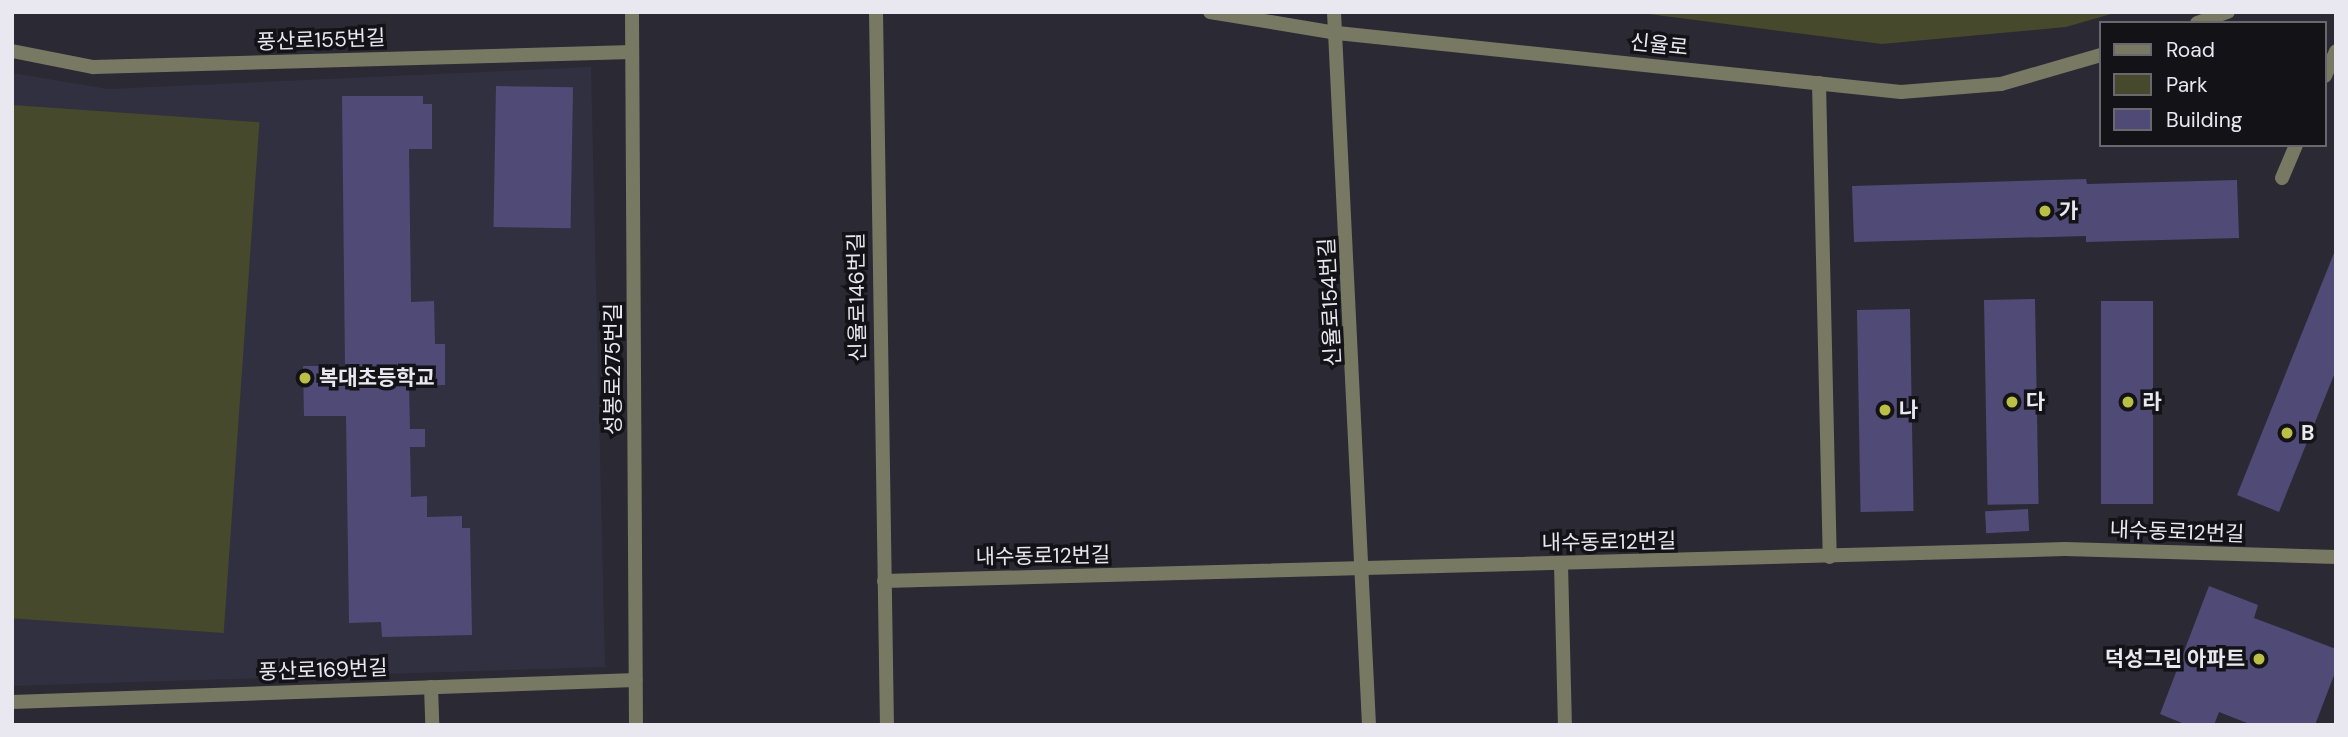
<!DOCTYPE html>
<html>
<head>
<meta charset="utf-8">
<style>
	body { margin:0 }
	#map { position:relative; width:2348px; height:737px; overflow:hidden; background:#2a2934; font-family:"DM Sans","Noto Sans KR",sans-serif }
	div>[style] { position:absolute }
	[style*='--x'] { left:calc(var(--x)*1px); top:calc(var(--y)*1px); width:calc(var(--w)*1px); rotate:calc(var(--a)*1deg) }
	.built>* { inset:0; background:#313041 }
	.green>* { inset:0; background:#46492b; transform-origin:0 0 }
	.building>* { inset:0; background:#504a77; transform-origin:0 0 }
	.minor>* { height:14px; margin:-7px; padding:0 7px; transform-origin:7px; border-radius:7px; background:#777963 }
	.dots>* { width:19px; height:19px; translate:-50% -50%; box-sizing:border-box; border:4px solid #131217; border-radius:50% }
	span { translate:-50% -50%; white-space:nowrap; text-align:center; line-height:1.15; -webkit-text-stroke:7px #131217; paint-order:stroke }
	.street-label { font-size:21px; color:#e9e8f0 }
	.poi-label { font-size:21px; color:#e9e8f0; font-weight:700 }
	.left { translate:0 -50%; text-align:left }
	.right { translate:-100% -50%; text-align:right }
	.frame { position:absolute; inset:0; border:14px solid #e9e8f0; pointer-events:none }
	.legend { position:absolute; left:2099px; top:21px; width:228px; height:126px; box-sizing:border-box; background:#131217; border:2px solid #69686e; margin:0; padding:9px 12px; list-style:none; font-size:21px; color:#e9e8f0 }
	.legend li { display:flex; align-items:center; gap:14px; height:35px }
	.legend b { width:35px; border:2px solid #69686e }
</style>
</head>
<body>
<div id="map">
	<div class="built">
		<div style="clip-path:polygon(591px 67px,605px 667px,12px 686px,12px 73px,108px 89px)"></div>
	</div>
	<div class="green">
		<div style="clip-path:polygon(1633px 12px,2118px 12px,2066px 27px,1882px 44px)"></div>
		<div style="left:12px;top:105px;width:248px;height:512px;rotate:4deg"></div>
	</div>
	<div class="building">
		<div style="left:496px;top:86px;width:77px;height:141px;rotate:1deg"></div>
		<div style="clip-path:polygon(342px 96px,423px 96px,423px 104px,432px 104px,432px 149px,409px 149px,411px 302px,434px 301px,435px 344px,445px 344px,445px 385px,409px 386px,410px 429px,425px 429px,425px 447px,410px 447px,411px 497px,427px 496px,427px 517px,462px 516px,462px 528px,470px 528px,472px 635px,382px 637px,381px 622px,349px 623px,346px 416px,304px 416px,303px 366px,345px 366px)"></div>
		<div style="clip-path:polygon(2086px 179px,2087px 184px,2237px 180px,2239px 238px,2086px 242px,2086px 236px,1854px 242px,1852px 186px)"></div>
		<div style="clip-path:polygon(2336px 248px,2336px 370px,2279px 512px,2237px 495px)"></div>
		<div style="left:2035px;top:299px;width:205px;height:51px;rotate:89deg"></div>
		<div style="left:2101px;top:301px;width:52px;height:203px"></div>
		<div style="left:1910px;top:309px;width:202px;height:53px;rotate:89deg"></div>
		<div style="left:2028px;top:509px;width:22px;height:43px;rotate:87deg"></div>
		<div style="clip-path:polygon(2209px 586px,2258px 605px,2254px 618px,2336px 649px,2336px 670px,2315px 725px,2252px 725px,2219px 712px,2214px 725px,2187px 725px,2160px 714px)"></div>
	</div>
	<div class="minor">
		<div style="--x:632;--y:12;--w:713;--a:89.68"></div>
		<div style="--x:876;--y:12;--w:713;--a:89.12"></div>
		<div style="--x:1210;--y:12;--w:129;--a:9.4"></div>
		<div style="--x:1337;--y:33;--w:567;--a:5.97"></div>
		<div style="--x:1901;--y:92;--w:100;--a:-4.6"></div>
		<div style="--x:2001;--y:84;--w:104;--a:-16.2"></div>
		<div style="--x:1334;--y:12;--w:714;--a:87.19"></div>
		<div style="--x:2197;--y:23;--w:33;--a:-20"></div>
		<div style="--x:12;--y:51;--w:83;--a:11.2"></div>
		<div style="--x:93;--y:67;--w:539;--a:-1.59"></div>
		<div style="--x:2325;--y:76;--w:27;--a:-66"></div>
		<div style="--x:1819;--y:83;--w:474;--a:88.7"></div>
		<div style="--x:2282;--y:178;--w:36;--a:-67"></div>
		<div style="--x:1561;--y:564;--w:161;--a:88.6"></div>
		<div style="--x:884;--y:581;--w:1181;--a:-1.55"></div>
		<div style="--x:2065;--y:549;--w:271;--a:1.7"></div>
		<div style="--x:431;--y:687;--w:38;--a:88"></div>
		<div style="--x:12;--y:702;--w:624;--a:-2.02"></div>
	</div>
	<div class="dots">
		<div style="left:2045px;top:211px;background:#bac045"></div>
		<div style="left:305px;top:378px;background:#bac045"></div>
		<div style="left:2012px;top:402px;background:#bac045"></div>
		<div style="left:2128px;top:402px;background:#bac045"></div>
		<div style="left:1885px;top:410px;background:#bac045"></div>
		<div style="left:2287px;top:433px;background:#bac045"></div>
		<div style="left:2259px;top:659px;background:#bac045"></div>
	</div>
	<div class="street-label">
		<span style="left:321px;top:40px;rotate:-2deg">풍산로155번길</span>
		<span style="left:1659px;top:45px;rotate:6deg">신율로</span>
		<span style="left:857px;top:297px;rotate:-91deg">신율로146번길</span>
		<span style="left:1330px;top:302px;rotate:-93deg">신율로154번길</span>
		<span style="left:613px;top:369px;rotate:-90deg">성봉로275번길</span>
		<span style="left:2177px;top:532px;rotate:2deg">내수동로12번길</span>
		<span style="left:1609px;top:542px;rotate:-1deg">내수동로12번길</span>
		<span style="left:1043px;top:556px;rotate:-1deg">내수동로12번길</span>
		<span style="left:323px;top:670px;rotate:-2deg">풍산로169번길</span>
	</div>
	<div class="poi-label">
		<span class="left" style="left:2059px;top:211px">가</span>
		<span class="left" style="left:319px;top:378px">복대초등학교</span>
		<span class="left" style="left:2026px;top:402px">다</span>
		<span class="left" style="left:2142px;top:402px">라</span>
		<span class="left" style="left:1899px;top:410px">나</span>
		<span class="left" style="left:2301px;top:433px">B</span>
		<span class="right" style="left:2245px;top:659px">덕성그린 아파트</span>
	</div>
	<div class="frame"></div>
	<ul class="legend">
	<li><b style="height:9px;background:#777963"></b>Road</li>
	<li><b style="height:19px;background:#46492b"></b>Park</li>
	<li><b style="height:19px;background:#504a77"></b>Building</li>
	</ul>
</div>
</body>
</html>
